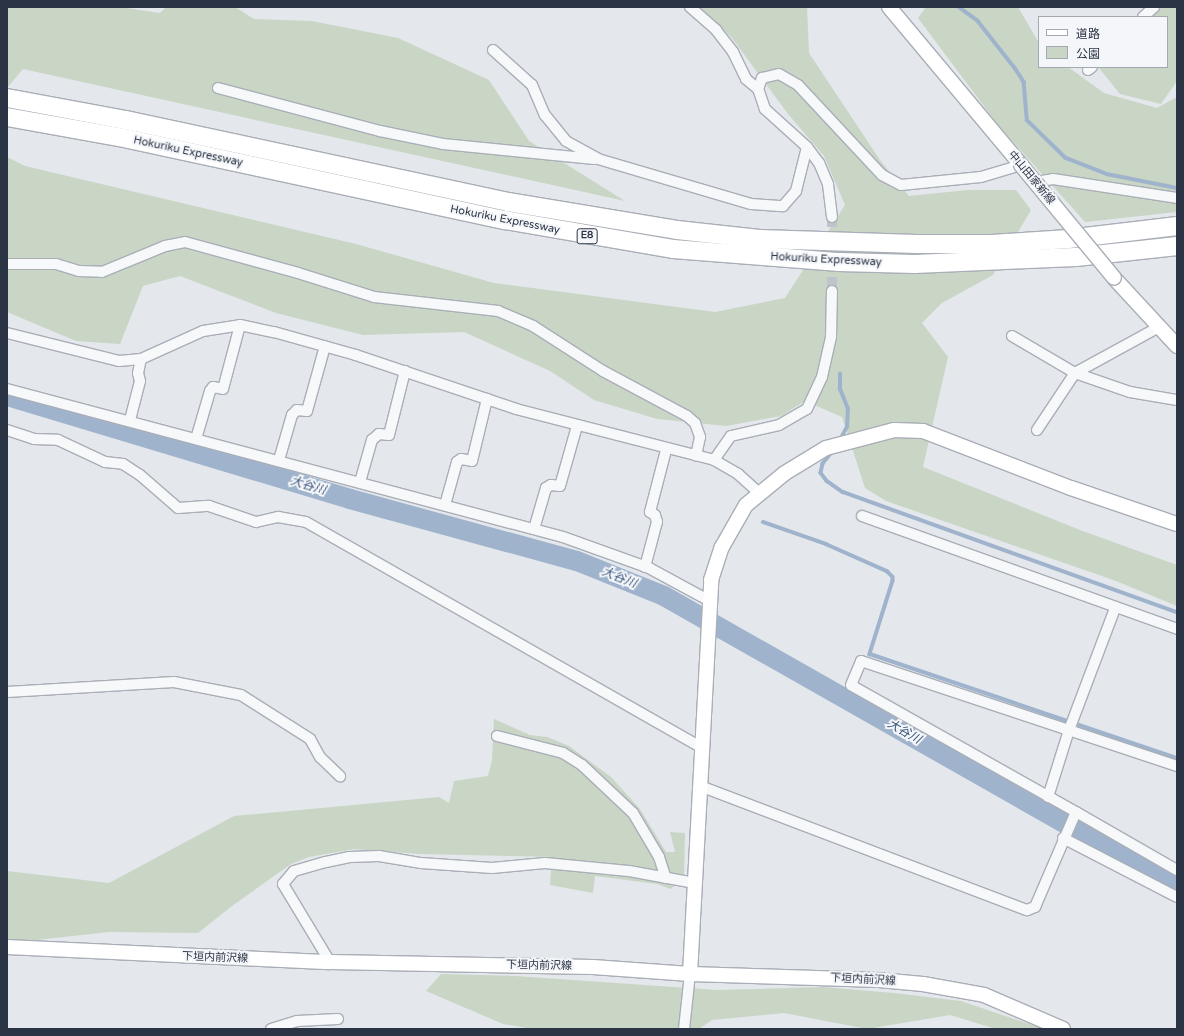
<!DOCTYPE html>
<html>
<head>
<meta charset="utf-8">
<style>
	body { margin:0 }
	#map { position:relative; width:1184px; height:1036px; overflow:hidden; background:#e4e7ec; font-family:"Varela Round","Noto Sans JP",sans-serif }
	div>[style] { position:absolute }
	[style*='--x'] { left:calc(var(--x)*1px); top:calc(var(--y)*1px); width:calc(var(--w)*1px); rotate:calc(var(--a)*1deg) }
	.green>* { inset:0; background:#c9d6c5 }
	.stream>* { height:3.5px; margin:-1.75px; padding:0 1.75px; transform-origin:1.75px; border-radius:1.75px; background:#9fb4cc }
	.river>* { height:20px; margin:-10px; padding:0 10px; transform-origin:10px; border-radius:10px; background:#9fb4cc }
	.street-tunnel>* { height:10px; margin-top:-5px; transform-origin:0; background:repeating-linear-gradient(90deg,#bfc3cb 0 10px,transparent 0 15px) }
	.roads { filter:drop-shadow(1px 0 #a9aeb7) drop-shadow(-1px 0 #a9aeb7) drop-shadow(0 1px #a9aeb7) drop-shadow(0 -1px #a9aeb7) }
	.street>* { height:10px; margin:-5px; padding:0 5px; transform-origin:5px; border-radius:5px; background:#f7f8fa }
	.secondary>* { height:14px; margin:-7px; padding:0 7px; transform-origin:7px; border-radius:7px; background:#fff }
	.highway>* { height:18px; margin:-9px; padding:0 9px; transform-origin:9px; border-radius:9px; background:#fff }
	.bridges { filter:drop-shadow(1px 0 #a9aeb7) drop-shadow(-1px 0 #a9aeb7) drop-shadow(0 1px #a9aeb7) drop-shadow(0 -1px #a9aeb7) }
	.secondary-bridge>* { height:14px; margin:-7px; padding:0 7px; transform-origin:7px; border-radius:7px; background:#fff }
	span { translate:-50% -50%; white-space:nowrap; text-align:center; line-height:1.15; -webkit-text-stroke:4px #f4f6f9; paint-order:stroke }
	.shield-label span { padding:1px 3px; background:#f4f6f9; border:1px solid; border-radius:3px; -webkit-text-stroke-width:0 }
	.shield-label { font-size:10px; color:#2b3445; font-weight:700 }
	.street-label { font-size:11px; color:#2b3445 }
	.water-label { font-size:12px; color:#34527a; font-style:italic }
	.frame { position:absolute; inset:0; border:8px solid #2b3445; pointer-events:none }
	.legend { position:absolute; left:1038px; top:16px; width:130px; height:52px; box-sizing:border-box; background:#f4f6f9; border:1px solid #a4a8b1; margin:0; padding:5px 7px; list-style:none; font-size:12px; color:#2b3445 }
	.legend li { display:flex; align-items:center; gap:8px; height:20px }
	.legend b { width:20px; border:1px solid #a4a8b1 }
</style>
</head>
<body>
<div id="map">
	<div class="green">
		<div style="clip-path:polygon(7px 7px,120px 7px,160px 13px,166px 7px,235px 7px,254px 19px,312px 21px,398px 38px,489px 80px,529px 141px,625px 201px,23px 69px,7px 88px)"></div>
		<div style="clip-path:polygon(700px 7px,807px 7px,809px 53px,880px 160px,909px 196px,968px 190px,1016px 190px,1031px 210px,993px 275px,942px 303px,922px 323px,948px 357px,923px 467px,1080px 530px,1177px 565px,1177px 606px,1116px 581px,886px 501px,865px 488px,842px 417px,805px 401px,781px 416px,726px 426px,657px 419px,594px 400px,550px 371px,464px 332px,363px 335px,276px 313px,180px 276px,143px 286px,120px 344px,76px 341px,7px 312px,7px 157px,25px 166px,356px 244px,494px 283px,715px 312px,785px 298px,845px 205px,824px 156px,788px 114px,732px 38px)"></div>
		<div style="clip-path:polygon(926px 7px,1018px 7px,1039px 43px,1039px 67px,1068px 67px,1104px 93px,1157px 108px,1177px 97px,1177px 212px,1085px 222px,998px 125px,918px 18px)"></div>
		<div style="clip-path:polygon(1161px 7px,1177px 7px,1177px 81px,1161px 104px,1120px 94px,1099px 68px,1167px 67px,1167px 17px,1150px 17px)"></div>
		<div style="clip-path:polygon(494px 719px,530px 735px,547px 737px,569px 746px,611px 777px,640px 809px,666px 852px,675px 852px,670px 832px,685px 833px,684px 876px,671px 889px,657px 884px,595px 876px,593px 893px,550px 885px,552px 857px,419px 854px,355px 849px,309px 857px,291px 864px,232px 906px,198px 933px,109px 932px,36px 940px,7px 940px,7px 871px,109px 883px,234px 816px,439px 797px,449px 803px,454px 781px,488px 776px,492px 760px)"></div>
		<div style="clip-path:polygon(441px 974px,515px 976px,717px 990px,823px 987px,894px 993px,961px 1001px,1044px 1029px,996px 1029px,950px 1015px,867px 1029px,784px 1013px,712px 1020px,699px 1029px,533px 1029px,503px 1024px,426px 991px)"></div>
	</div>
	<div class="stream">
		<div style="--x:959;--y:7;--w:24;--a:36"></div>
		<div style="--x:978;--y:21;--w:60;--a:51.8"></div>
		<div style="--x:1015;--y:68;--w:17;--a:57"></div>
		<div style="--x:1024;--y:82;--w:38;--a:85"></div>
		<div style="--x:1027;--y:120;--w:54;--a:44.3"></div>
		<div style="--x:1066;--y:158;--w:44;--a:21.3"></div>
		<div style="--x:1107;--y:174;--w:71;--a:11.3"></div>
		<div style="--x:840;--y:440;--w:15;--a:-62"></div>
		<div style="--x:847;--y:427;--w:18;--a:-87"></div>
		<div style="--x:848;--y:409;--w:22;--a:-112"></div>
		<div style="--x:840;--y:389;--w:15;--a:-90"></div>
		<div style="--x:835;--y:449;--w:19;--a:129"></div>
		<div style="--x:823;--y:464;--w:9;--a:103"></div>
		<div style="--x:821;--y:473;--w:10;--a:53"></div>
		<div style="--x:827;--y:481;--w:19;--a:35"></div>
		<div style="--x:843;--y:492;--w:355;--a:19.8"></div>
		<div style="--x:763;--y:522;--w:67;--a:19.2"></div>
		<div style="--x:826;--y:544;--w:67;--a:23.9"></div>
		<div style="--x:887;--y:571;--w:8;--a:45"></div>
		<div style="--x:893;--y:577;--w:4;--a:90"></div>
		<div style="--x:893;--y:581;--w:77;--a:107.5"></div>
		<div style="--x:870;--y:654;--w:324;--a:18.7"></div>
	</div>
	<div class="river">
		<div style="--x:7;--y:396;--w:358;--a:16.7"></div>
		<div style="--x:350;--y:499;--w:235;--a:15.3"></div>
		<div style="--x:577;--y:561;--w:94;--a:21.9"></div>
		<div style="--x:664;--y:596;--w:590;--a:29.56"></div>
	</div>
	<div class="street-tunnel">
		<div style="--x:832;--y:217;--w:74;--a:90"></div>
	</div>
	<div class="roads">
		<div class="street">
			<div style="--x:690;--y:7;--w:35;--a:41"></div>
			<div style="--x:716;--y:30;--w:28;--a:52"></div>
			<div style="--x:733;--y:52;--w:30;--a:64"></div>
			<div style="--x:746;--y:79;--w:16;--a:40"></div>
			<div style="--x:1143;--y:17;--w:15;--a:-42"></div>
			<div style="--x:493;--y:50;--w:52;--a:41.9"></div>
			<div style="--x:532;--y:85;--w:33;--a:67"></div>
			<div style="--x:545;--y:115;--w:33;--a:51"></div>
			<div style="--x:566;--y:141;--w:37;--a:29"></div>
			<div style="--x:598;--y:159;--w:159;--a:16.4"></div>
			<div style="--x:751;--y:204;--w:32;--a:4"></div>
			<div style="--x:783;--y:206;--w:20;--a:-49"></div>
			<div style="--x:796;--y:191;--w:45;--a:-76"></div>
			<div style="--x:1088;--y:70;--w:5;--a:-37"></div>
			<div style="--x:218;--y:88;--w:168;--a:14.9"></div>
			<div style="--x:380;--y:131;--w:64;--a:11.7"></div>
			<div style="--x:443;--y:144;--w:152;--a:5.7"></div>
			<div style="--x:1035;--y:182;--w:18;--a:-9"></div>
			<div style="--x:1053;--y:179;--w:125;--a:8.7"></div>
			<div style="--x:832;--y:217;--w:33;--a:-97"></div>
			<div style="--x:828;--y:184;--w:23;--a:-113"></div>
			<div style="--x:819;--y:163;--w:20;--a:-127"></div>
			<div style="--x:807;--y:147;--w:57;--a:-137.9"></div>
			<div style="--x:765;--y:109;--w:21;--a:-109"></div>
			<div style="--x:758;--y:89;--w:12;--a:-70"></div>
			<div style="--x:762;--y:78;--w:17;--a:-13"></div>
			<div style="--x:779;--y:74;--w:22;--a:30"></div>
			<div style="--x:798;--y:85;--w:123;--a:47"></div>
			<div style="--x:882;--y:175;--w:21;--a:28"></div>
			<div style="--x:901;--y:185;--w:80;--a:-5.7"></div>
			<div style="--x:981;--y:177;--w:42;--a:-16.7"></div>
			<div style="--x:7;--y:264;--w:49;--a:0"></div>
			<div style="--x:56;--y:264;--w:24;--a:17"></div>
			<div style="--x:79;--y:271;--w:23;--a:2"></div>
			<div style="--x:102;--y:272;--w:68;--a:-22.4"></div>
			<div style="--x:165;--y:246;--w:20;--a:-11"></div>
			<div style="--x:185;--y:242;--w:117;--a:15.3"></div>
			<div style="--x:298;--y:273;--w:80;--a:17.5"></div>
			<div style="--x:374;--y:297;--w:125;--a:6.4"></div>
			<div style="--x:498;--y:311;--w:38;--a:23"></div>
			<div style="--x:533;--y:326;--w:83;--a:32.7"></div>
			<div style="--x:603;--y:371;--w:95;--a:28.2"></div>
			<div style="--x:687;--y:416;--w:11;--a:41"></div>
			<div style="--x:695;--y:423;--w:15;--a:70"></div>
			<div style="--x:700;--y:437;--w:19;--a:102"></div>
			<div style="--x:7;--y:333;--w:115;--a:14"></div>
			<div style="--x:119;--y:361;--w:22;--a:-5"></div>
			<div style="--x:141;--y:359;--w:68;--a:-24.3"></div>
			<div style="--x:203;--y:331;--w:37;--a:-9"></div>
			<div style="--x:240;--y:325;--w:35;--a:12"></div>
			<div style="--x:274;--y:332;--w:85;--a:15.7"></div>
			<div style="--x:356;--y:355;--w:169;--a:18.6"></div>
			<div style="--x:516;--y:409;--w:204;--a:14.4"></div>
			<div style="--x:714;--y:460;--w:29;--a:-55"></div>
			<div style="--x:731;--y:436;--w:49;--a:-12.9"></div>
			<div style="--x:779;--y:425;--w:32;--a:-30"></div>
			<div style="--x:807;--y:409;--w:35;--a:-65"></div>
			<div style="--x:822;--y:377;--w:41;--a:-77.3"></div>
			<div style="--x:831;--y:337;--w:46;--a:-88.8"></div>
			<div style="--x:1012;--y:336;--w:73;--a:30.4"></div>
			<div style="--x:1075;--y:373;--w:58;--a:19.1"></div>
			<div style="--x:1130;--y:392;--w:48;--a:9.7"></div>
			<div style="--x:7;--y:389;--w:575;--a:14.91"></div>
			<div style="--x:563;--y:537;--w:91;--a:19.8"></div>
			<div style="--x:649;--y:568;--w:69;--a:28.4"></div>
			<div style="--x:130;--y:420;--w:40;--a:-75.6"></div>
			<div style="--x:140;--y:381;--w:8;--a:-104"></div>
			<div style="--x:138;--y:373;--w:14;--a:-78"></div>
			<div style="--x:7;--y:430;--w:28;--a:18"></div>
			<div style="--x:34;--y:439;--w:24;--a:2"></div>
			<div style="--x:58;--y:440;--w:52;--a:25.1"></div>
			<div style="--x:105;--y:462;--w:18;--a:6"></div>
			<div style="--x:123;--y:464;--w:20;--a:33"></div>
			<div style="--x:140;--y:475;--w:50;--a:41"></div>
			<div style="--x:178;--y:508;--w:31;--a:-4"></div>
			<div style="--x:209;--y:506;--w:50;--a:18.8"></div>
			<div style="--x:256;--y:522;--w:23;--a:-13"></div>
			<div style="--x:278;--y:517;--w:28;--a:10"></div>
			<div style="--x:306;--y:522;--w:456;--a:29.7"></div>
			<div style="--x:1037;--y:430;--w:69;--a:-56.3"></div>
			<div style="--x:1075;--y:373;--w:96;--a:-28.7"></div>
			<div style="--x:196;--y:439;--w:50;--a:-73.7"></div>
			<div style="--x:210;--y:391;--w:5;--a:-53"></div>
			<div style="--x:213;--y:387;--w:10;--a:11"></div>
			<div style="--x:223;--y:389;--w:66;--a:-75.1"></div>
			<div style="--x:279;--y:460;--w:47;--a:-73.9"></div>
			<div style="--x:292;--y:415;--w:7;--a:-45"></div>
			<div style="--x:297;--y:410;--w:10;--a:6"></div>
			<div style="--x:307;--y:411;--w:67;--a:-74.5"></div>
			<div style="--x:714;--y:460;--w:28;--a:30"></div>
			<div style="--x:738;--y:474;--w:30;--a:42"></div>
			<div style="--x:360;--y:482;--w:44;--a:-74.1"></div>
			<div style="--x:372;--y:440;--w:9;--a:-41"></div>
			<div style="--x:379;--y:434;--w:10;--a:6"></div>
			<div style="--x:389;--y:435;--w:66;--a:-76"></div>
			<div style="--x:445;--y:505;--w:45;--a:-74.4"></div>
			<div style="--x:457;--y:462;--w:5;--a:-37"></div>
			<div style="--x:461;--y:459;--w:11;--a:10"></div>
			<div style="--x:472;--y:461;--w:64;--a:-76.4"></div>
			<div style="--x:862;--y:516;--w:335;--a:19.7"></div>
			<div style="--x:534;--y:529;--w:43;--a:-73.7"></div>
			<div style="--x:546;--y:488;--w:6;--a:-31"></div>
			<div style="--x:551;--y:485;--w:9;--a:6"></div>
			<div style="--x:560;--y:486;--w:62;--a:-74.2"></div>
			<div style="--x:645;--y:567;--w:47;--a:-75.1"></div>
			<div style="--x:657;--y:522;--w:7;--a:-106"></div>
			<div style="--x:655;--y:515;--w:6;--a:-149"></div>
			<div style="--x:650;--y:512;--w:64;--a:-75.5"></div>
			<div style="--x:7;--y:692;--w:167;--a:-3.4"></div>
			<div style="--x:174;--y:682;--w:68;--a:11"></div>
			<div style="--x:241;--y:695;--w:82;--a:32.5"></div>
			<div style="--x:310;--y:739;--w:21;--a:61"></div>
			<div style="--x:320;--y:757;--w:28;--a:44"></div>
			<div style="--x:497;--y:736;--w:68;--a:14.4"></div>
			<div style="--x:563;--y:753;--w:22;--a:32"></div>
			<div style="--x:582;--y:765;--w:70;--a:43.3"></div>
			<div style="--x:633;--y:813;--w:51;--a:59.4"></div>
			<div style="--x:659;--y:857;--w:22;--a:72"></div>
			<div style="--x:700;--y:786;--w:350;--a:20.8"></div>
			<div style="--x:1027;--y:910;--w:9;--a:-21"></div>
			<div style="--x:1035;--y:907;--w:103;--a:-66.7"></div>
			<div style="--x:1076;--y:812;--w:258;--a:-150.6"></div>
			<div style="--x:851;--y:685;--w:26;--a:-67"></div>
			<div style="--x:861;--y:661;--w:333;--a:18.4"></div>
			<div style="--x:1048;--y:797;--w:70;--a:-72.6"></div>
			<div style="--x:1069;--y:730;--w:130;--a:-69.3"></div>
			<div style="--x:1076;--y:812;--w:116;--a:29.9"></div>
			<div style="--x:1063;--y:838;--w:128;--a:27.4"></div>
			<div style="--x:330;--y:962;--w:91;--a:-121.1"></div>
			<div style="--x:283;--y:884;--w:17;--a:-50"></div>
			<div style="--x:294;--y:871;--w:33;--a:-16"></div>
			<div style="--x:326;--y:862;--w:24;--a:-12"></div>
			<div style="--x:349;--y:857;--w:30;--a:-2"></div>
			<div style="--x:379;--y:856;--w:43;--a:9.5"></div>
			<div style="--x:421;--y:863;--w:71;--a:4"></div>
			<div style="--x:492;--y:868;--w:53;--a:-5.4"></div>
			<div style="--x:545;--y:863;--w:84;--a:5.4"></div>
			<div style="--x:629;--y:871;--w:67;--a:10.3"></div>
			<div style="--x:271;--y:1029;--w:27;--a:-17"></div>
			<div style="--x:297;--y:1021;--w:41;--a:-2.8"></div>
			<div style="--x:684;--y:1029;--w:55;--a:-83.8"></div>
		</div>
		<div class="secondary">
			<div style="--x:889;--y:7;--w:206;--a:50.1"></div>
			<div style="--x:1114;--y:278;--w:93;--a:47.2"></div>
			<div style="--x:7;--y:947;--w:323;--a:2.7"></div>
			<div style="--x:330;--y:962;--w:263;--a:1.1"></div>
			<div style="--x:593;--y:967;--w:97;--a:4.1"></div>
			<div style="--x:690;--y:974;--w:189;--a:1.8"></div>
			<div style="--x:879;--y:980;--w:44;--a:5.2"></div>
			<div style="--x:923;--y:984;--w:62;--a:10.2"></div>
			<div style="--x:984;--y:995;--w:86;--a:23.3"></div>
			<div style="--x:690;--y:974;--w:395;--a:-86.9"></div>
			<div style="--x:711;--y:580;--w:35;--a:-72"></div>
			<div style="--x:722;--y:547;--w:48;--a:-60.3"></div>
			<div style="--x:746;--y:505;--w:50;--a:-39.4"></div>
			<div style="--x:785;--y:473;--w:48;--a:-31.4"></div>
			<div style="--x:826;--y:448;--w:70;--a:-14.8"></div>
			<div style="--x:894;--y:430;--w:29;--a:2"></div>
			<div style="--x:923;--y:431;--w:159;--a:21.1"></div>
			<div style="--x:1071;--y:488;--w:112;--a:18.8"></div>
		</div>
		<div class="highway">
			<div style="--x:7;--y:98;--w:121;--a:10.5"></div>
			<div style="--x:126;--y:120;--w:391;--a:12.1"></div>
			<div style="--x:508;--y:202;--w:171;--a:9.4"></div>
			<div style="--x:677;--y:230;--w:83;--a:6.2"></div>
			<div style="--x:760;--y:239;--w:157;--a:1.8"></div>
			<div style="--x:917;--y:244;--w:75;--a:0"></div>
			<div style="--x:992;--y:244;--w:76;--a:-3.8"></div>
			<div style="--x:1068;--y:239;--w:110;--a:-6.8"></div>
			<div style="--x:7;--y:117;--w:124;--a:10.2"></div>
			<div style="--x:129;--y:139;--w:385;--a:12.2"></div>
			<div style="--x:505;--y:220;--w:170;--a:9.8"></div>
			<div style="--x:673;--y:249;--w:167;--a:4.5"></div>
			<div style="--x:839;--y:262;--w:76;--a:1.5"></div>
			<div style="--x:915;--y:264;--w:161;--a:-2.5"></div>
			<div style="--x:1076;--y:257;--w:102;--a:-6.2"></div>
		</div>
	</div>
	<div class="bridges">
		<div class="secondary-bridge">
			<div style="--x:1021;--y:165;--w:146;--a:50.5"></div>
		</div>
	</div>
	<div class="shield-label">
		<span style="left:587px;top:236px">E8</span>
	</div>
	<div class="street-label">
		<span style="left:188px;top:152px;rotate:12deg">Hokuriku Expressway</span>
		<span style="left:1031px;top:178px;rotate:50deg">中山田家新線</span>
		<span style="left:505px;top:220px;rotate:11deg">Hokuriku Expressway</span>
		<span style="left:826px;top:260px;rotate:3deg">Hokuriku Expressway</span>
		<span style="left:215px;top:958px;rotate:2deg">下垣内前沢線</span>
		<span style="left:539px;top:966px;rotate:1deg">下垣内前沢線</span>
		<span style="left:863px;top:980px;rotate:3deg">下垣内前沢線</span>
	</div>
	<div class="water-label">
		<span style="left:308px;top:486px;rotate:17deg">大谷川</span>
		<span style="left:619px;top:578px;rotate:22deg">大谷川</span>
		<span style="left:904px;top:732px;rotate:30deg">大谷川</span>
	</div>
	<div class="frame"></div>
	<ul class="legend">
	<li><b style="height:5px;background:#fff"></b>道路</li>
	<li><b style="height:11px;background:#c9d6c5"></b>公園</li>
	</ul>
</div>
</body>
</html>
